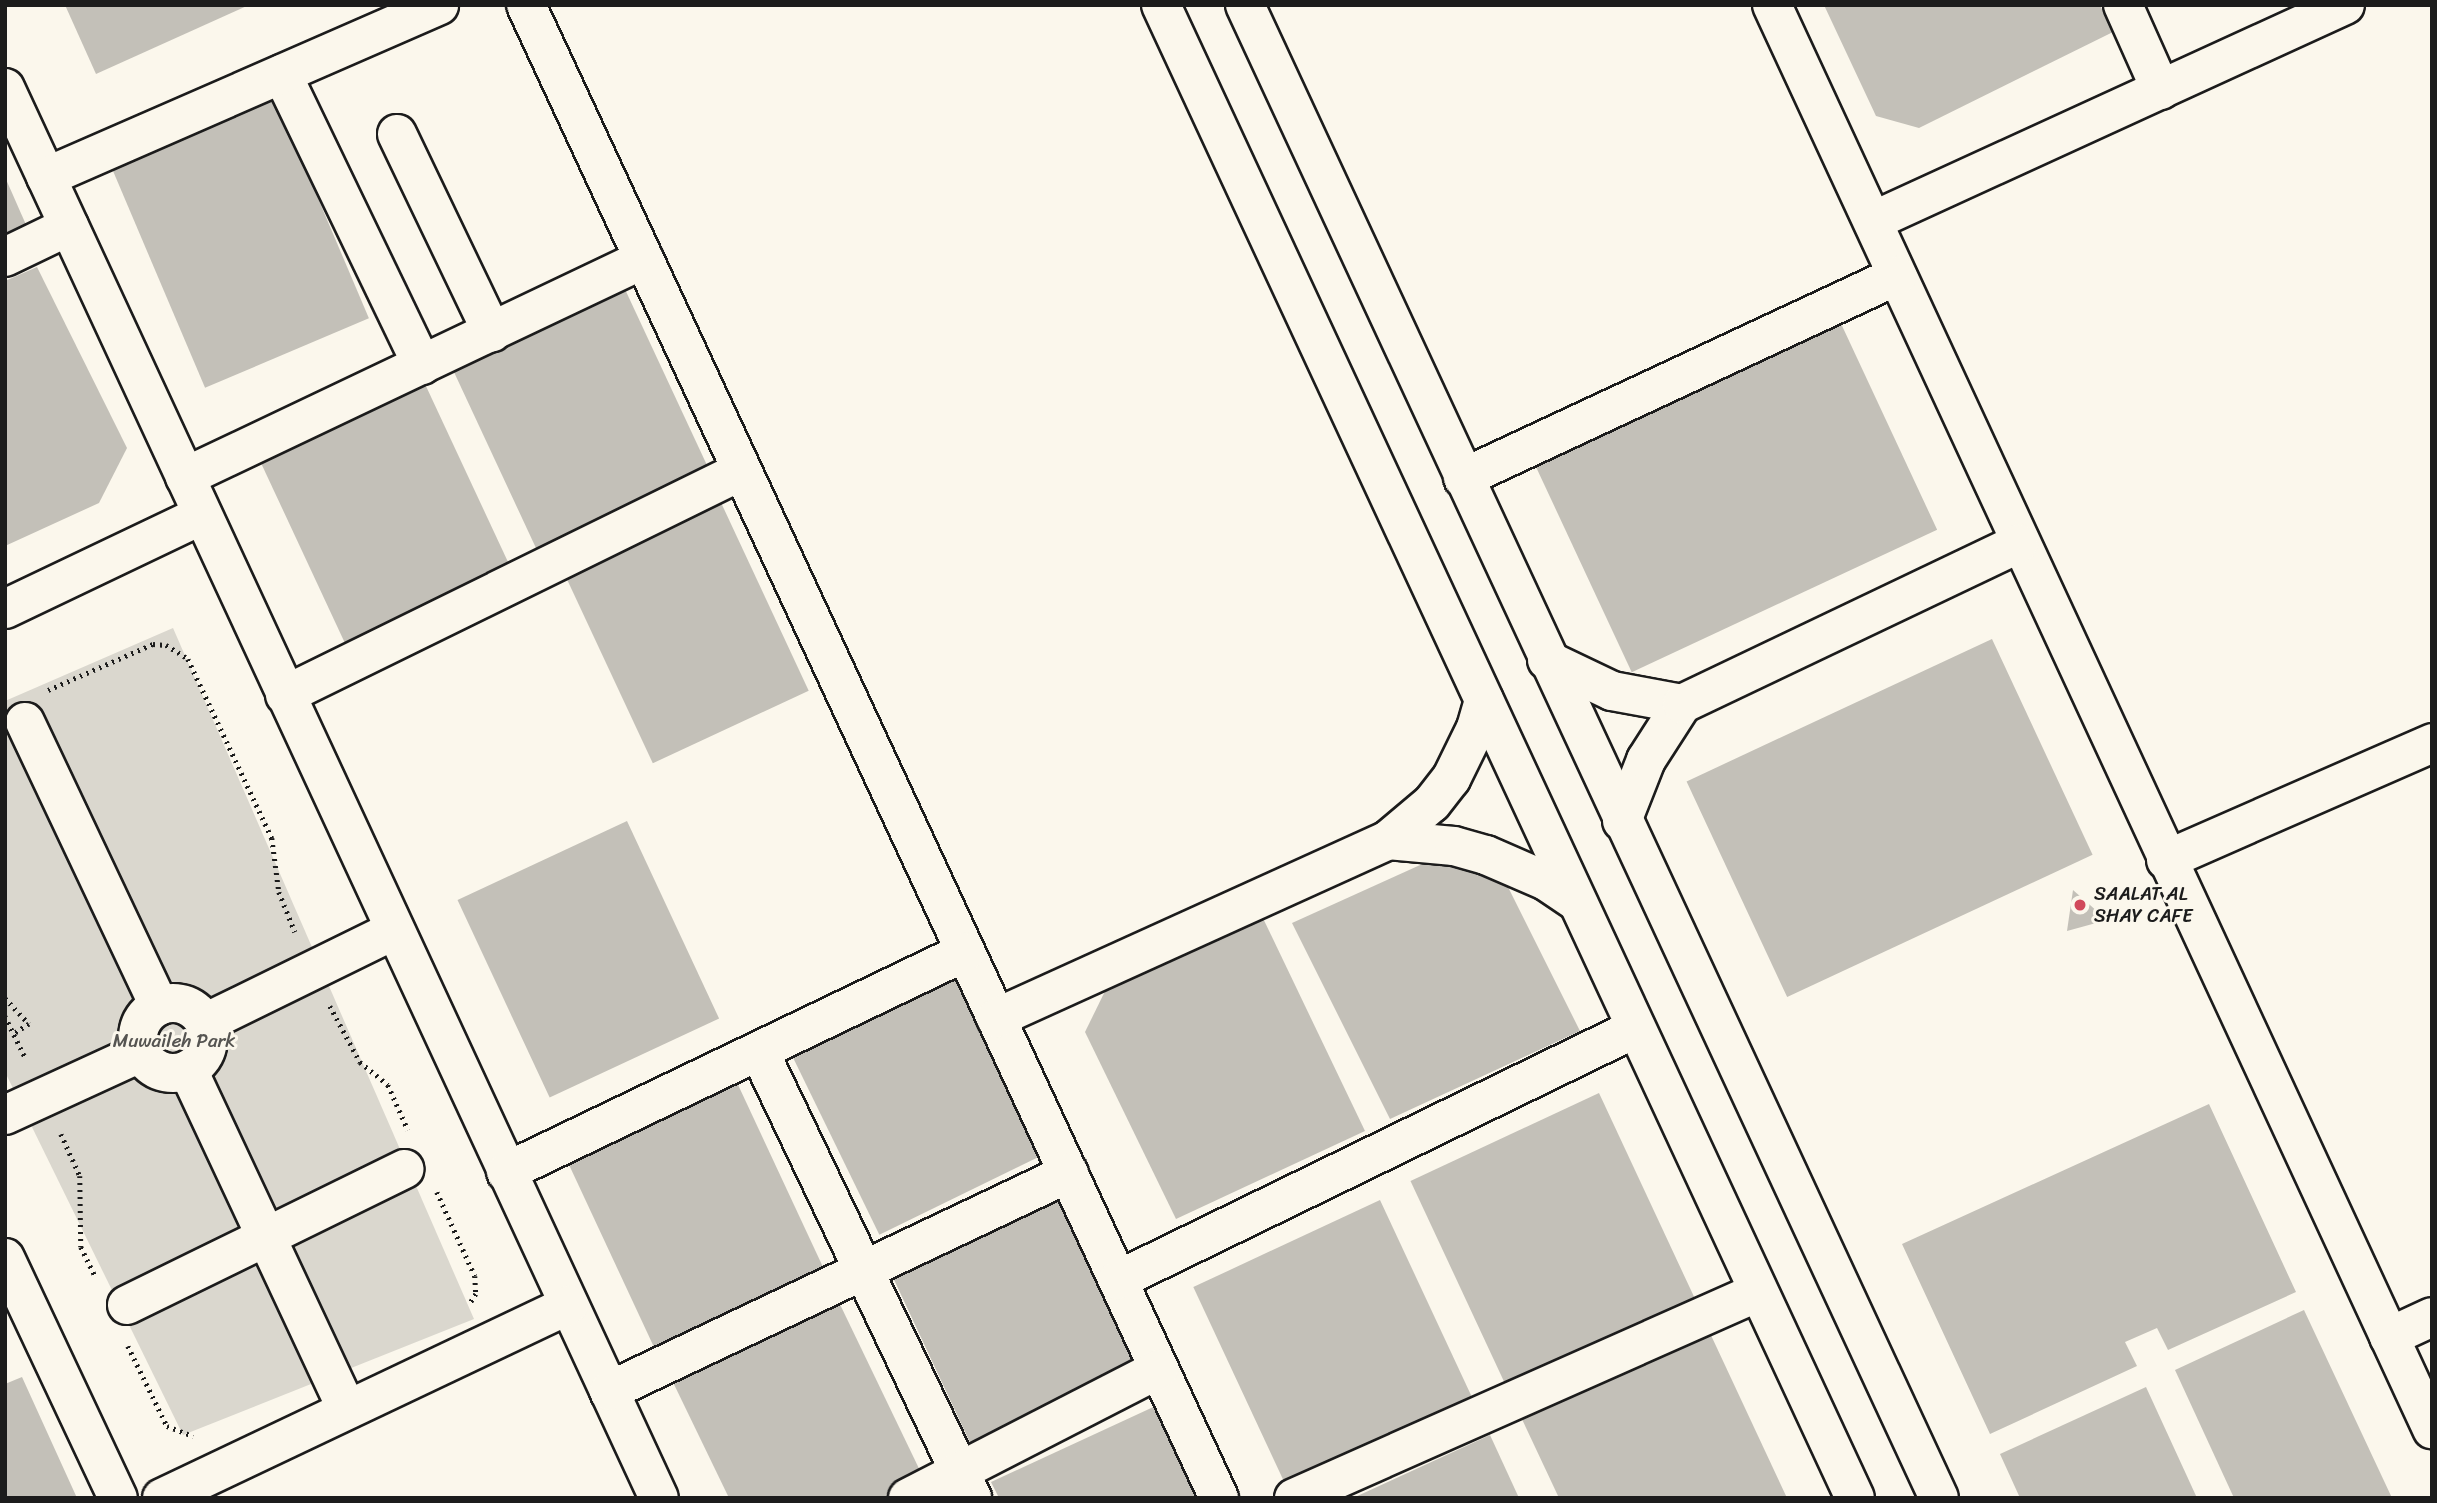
<!DOCTYPE html>
<html>
<head>
<meta charset="utf-8">
<style>
	body { margin:0 }
	#map { position:relative; width:2437px; height:1503px; overflow:hidden; background:#fbf7ec; font-family:Sriracha,sans-serif }
	div>[style] { position:absolute }
	[style*='--x'] { left:calc(var(--x)*1px); top:calc(var(--y)*1px); width:calc(var(--w)*1px); rotate:calc(var(--a)*1deg) }
	.green>* { inset:0; background:#dad7ce }
	.building>* { inset:0; background:#c3c0b8; transform-origin:0 0 }
	.path>* { height:4.5px; margin-top:-2.25px; transform-origin:0; background:repeating-linear-gradient(90deg,#1c1c1c 0 2px,transparent 0 7px) }
	.roads { filter:drop-shadow(2px 0 #1c1c1c) drop-shadow(-2px 0 #1c1c1c) drop-shadow(0 2px #1c1c1c) drop-shadow(0 -2px #1c1c1c) }
	.minor>* { height:38px; margin:-19px; padding:0 19px; transform-origin:19px; border-radius:19px; background:#fbf7ec }
	.minor>.ring { margin:-19px; padding:0; box-sizing:content-box; background:none; border:38px solid #fbf7ec; border-radius:50% }
	.major>* { height:38px; margin:-19px; padding:0 19px; transform-origin:19px; border-radius:19px; background:#fbf7ec }
	.dots>* { width:19px; height:19px; translate:-50% -50%; box-sizing:border-box; border:4px solid #fbf7ec; border-radius:50% }
	span { translate:-50% -50%; white-space:nowrap; text-align:center; line-height:1.15; -webkit-text-stroke:6px #fbf7ec; paint-order:stroke }
	.poi-label { font-size:19px; color:#1c1c1c }
	.left { translate:0 -50%; text-align:left }
	.park-label { font-size:19px; color:#555451 }
	.frame { position:absolute; inset:0; border:7px solid #1c1c1c; pointer-events:none }
</style>
</head>
<body>
<div id="map">
	<div class="green">
		<div style="clip-path:polygon(173px 628px,474px 1319px,183px 1435px,5px 1072px,5px 701px)"></div>
	</div>
	<div class="building">
		<div style="clip-path:polygon(65px 5px,249px 5px,96px 74px)"></div>
		<div style="clip-path:polygon(1824px 5px,2100px 5px,2113px 32px,1919px 128px,1876px 116px)"></div>
		<div style="left:272px;top:90px;width:248px;height:178px;rotate:67deg"></div>
		<div style="clip-path:polygon(5px 177px,27px 227px,5px 236px)"></div>
		<div style="clip-path:polygon(37px 267px,127px 448px,99px 503px,5px 546px,5px 281px)"></div>
		<div style="left:623px;top:285px;width:212px;height:190px;rotate:65deg"></div>
		<div style="left:1837px;top:315px;width:237px;height:337px;rotate:65deg"></div>
		<div style="left:425px;top:384px;width:203px;height:182px;rotate:65deg"></div>
		<div style="left:717px;top:494px;width:217px;height:172px;rotate:65deg"></div>
		<div style="left:1992px;top:639px;width:238px;height:337px;rotate:65deg"></div>
		<div style="left:627px;top:821px;width:218px;height:187px;rotate:65deg"></div>
		<div style="clip-path:polygon(1440px 856px,1503px 877px,1580px 1031px,1390px 1119px,1292px 923px)"></div>
		<div style="clip-path:polygon(2073px 890px,2107px 920px,2067px 931px)"></div>
		<div style="clip-path:polygon(1260px 912px,1365px 1131px,1176px 1219px,1085px 1032px,1110px 981px)"></div>
		<div style="left:962px;top:973px;width:199px;height:189px;rotate:64deg"></div>
		<div style="left:733px;top:1074px;width:217px;height:187px;rotate:65deg"></div>
		<div style="left:1599px;top:1093px;width:226px;height:208px;rotate:65deg"></div>
		<div style="clip-path:polygon(2209px 1104px,2296px 1292px,2168px 1350px,2157px 1328px,2125px 1342px,2137px 1366px,1990px 1434px,1902px 1244px)"></div>
		<div style="left:1062px;top:1195px;width:189px;height:188px;rotate:65deg"></div>
		<div style="left:1380px;top:1200px;width:221px;height:206px;rotate:65deg"></div>
		<div style="clip-path:polygon(835px 1294px,925px 1481px,890px 1498px,729px 1498px,669px 1374px)"></div>
		<div style="clip-path:polygon(2304px 1310px,2392px 1498px,2234px 1498px,2175px 1370px)"></div>
		<div style="clip-path:polygon(1709px 1331px,1787px 1498px,1559px 1498px,1521px 1417px)"></div>
		<div style="clip-path:polygon(22px 1377px,77px 1498px,5px 1498px,5px 1384px)"></div>
		<div style="clip-path:polygon(2146px 1387px,2197px 1498px,2020px 1498px,2000px 1454px)"></div>
		<div style="clip-path:polygon(1162px 1403px,1206px 1498px,999px 1498px,991px 1482px)"></div>
		<div style="clip-path:polygon(1490px 1435px,1519px 1498px,1353px 1498px)"></div>
	</div>
	<div class="path">
		<div style="--x:48;--y:690;--w:115;--a:-23.7"></div>
		<div style="--x:153;--y:644;--w:13;--a:4"></div>
		<div style="--x:166;--y:645;--w:26;--a:32"></div>
		<div style="--x:188;--y:659;--w:198;--a:64.9"></div>
		<div style="--x:272;--y:838;--w:54;--a:82.6"></div>
		<div style="--x:279;--y:892;--w:43;--a:68.2"></div>
		<div style="--x:5;--y:998;--w:35;--a:47"></div>
		<div style="--x:29;--y:1024;--w:17;--a:147"></div>
		<div style="--x:330;--y:1006;--w:64;--a:61.8"></div>
		<div style="--x:360;--y:1062;--w:36;--a:39"></div>
		<div style="--x:388;--y:1085;--w:49;--a:66"></div>
		<div style="--x:5;--y:1016;--w:48;--a:64"></div>
		<div style="--x:61;--y:1134;--w:46;--a:65.7"></div>
		<div style="--x:80;--y:1176;--w:71;--a:89.2"></div>
		<div style="--x:81;--y:1247;--w:34;--a:64"></div>
		<div style="--x:437;--y:1192;--w:92;--a:65.7"></div>
		<div style="--x:475;--y:1276;--w:18;--a:87"></div>
		<div style="--x:476;--y:1294;--w:13;--a:122"></div>
		<div style="--x:128;--y:1346;--w:89;--a:64"></div>
		<div style="--x:167;--y:1426;--w:28;--a:21"></div>
	</div>
	<div class="roads">
		<div class="minor">
			<div style="--x:526;--y:5;--w:1646;--a:65.1"></div>
			<div style="--x:1772;--y:5;--w:1570;--a:65.13"></div>
			<div style="--x:2123;--y:5;--w:93;--a:65.9"></div>
			<div style="--x:282;--y:74;--w:323;--a:64.3"></div>
			<div style="--x:5;--y:88;--w:1554;--a:65.12"></div>
			<div style="--x:397;--y:134;--w:220;--a:64.4"></div>
			<div style="--x:46;--y:177;--w:429;--a:-23.6"></div>
			<div style="--x:1873;--y:221;--w:519;--a:-24.59"></div>
			<div style="--x:5;--y:257;--w:71;--a:-25.8"></div>
			<div style="--x:185;--y:477;--w:508;--a:-25.41"></div>
			<div style="--x:1463;--y:478;--w:479;--a:-25"></div>
			<div style="--x:5;--y:609;--w:218;--a:-25.5"></div>
			<div style="--x:1547;--y:660;--w:72;--a:25.5"></div>
			<div style="--x:1612;--y:691;--w:71;--a:10.5"></div>
			<div style="--x:285;--y:695;--w:508;--a:-26.16"></div>
			<div style="--x:25;--y:722;--w:314;--a:64.7"></div>
			<div style="--x:1622;--y:821;--w:66;--a:-68.5"></div>
			<div style="--x:1646;--y:760;--w:67;--a:-57.3"></div>
			<div style="--x:1682;--y:704;--w:373;--a:-25.5"></div>
			<div style="--x:1388;--y:840;--w:66;--a:5.2"></div>
			<div style="--x:1454;--y:846;--w:33;--a:16"></div>
			<div style="--x:1486;--y:855;--w:65;--a:23.4"></div>
			<div style="--x:1546;--y:881;--w:34;--a:34"></div>
			<div style="--x:2166;--y:860;--w:291;--a:-23.7"></div>
			<div class="ring" style="left:138px;top:1003px;width:32px;height:32px"></div>
			<div style="--x:996;--y:1018;--w:431;--a:-24.4"></div>
			<div style="--x:1388;--y:840;--w:57;--a:-40.1"></div>
			<div style="--x:1432;--y:803;--w:31;--a:-52"></div>
			<div style="--x:1451;--y:779;--w:57;--a:-63.9"></div>
			<div style="--x:1476;--y:728;--w:29;--a:-74"></div>
			<div style="--x:205;--y:1023;--w:209;--a:-26.1"></div>
			<div style="--x:759;--y:1051;--w:495;--a:64.5"></div>
			<div style="--x:188;--y:1070;--w:375;--a:64.9"></div>
			<div style="--x:5;--y:1115;--w:151;--a:-24.7"></div>
			<div style="--x:506;--y:1172;--w:509;--a:-25.61"></div>
			<div style="--x:5;--y:1258;--w:265;--a:64.8"></div>
			<div style="--x:1118;--y:1280;--w:574;--a:-25.94"></div>
			<div style="--x:127;--y:1305;--w:309;--a:-26.1"></div>
			<div style="--x:2389;--y:1337;--w:47;--a:-24.9"></div>
			<div style="--x:609;--y:1391;--w:509;--a:-25.36"></div>
			<div style="--x:162;--y:1498;--w:450;--a:-25.4"></div>
			<div style="--x:908;--y:1498;--w:282;--a:-27.2"></div>
			<div style="--x:1294;--y:1498;--w:508;--a:-23.94"></div>
		</div>
		<div class="major">
			<div style="--x:1161;--y:5;--w:1646;--a:65.07"></div>
			<div style="--x:1245;--y:5;--w:1646;--a:65.07"></div>
		</div>
	</div>
	<div class="dots">
		<div style="left:2080px;top:905px;background:#d1495b"></div>
	</div>
	<div class="poi-label">
		<span class="left" style="left:2094px;top:905px">SAALAT AL<br>SHAY CAFE</span>
	</div>
	<div class="park-label">
		<span style="left:174px;top:1041px">Muwaileh Park</span>
	</div>
	<div class="frame"></div>
</div>
</body>
</html>
